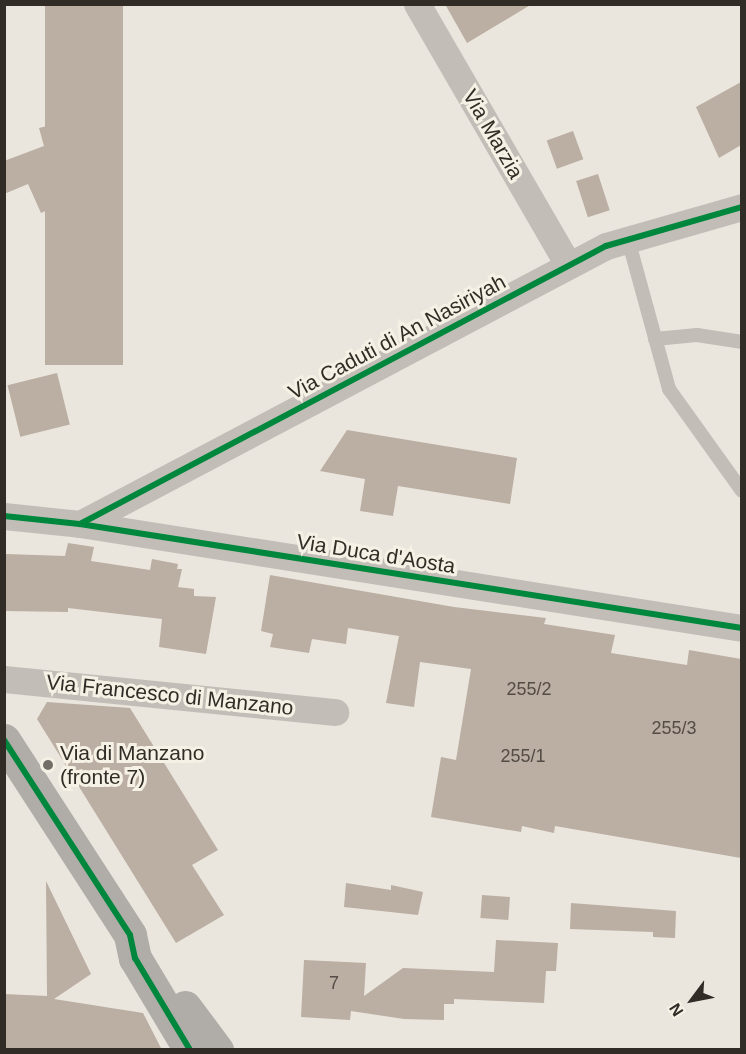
<!DOCTYPE html>
<html>
<head>
<meta charset="utf-8">
<style>
	body { margin:0 }
	#map { position:relative; width:746px; height:1054px; overflow:hidden; background:#eae6de; font-family:Helvetica,sans-serif }
	div>[style] { position:absolute }
	[style*='--x'] { left:calc(var(--x)*1px); top:calc(var(--y)*1px); width:calc(var(--w)*1px); rotate:calc(var(--a)*1deg) }
	.building>* { inset:0; background:#bbaea2; transform-origin:0 0 }
	.lane>* { height:14px; margin:-7px; padding:0 7px; transform-origin:7px; border-radius:7px; background:#c2beb7 }
	.street>* { height:27px; margin:-13.5px; padding:0 13.5px; transform-origin:13.5px; border-radius:13.5px; background:#c2beb7 }
	.primary>* { height:33px; margin:-16.5px; padding:0 16.5px; transform-origin:16.5px; border-radius:16.5px; background:#b0aca7 }
	.cycleway>* { height:6px; margin:-3px; padding:0 3px; transform-origin:3px; border-radius:3px; background:#00873e }
	.dots>* { width:16px; height:16px; translate:-50% -50%; box-sizing:border-box; border:3px solid #f6f1e5; border-radius:50% }
	span { translate:-50% -50%; white-space:nowrap; text-align:center; line-height:1.15; -webkit-text-stroke:6px #f6f1e5; paint-order:stroke }
	.number-label { font-size:18px; color:#544c46 }
	.number-label span { -webkit-text-stroke-width:0 }
	.street-label { font-size:21px; color:#322c27 }
	.poi-label { font-size:21px; color:#322c27 }
	.left { translate:0 -50%; text-align:left }
	.frame { position:absolute; inset:0; border:6px solid #322c27; pointer-events:none }
	.north { position:absolute; left:662px; top:970px; width:60px; height:60px; -webkit-text-stroke:4px #f6f1e5; paint-order:stroke; rotate:238deg; font-size:16px; font-weight:700; line-height:24px; text-align:center; color:#322c27 }
	.north::after { content:''; display:block; margin:auto; width:21px; height:27px; background:#322c27; clip-path:polygon(50% 0,100% 100%,50% 72%,0 100%) }
</style>
</head>
<body>
<div id="map">
	<div class="building">
		<div style="left:45px;top:4px;width:78px;height:361px"></div>
		<div style="clip-path:polygon(445px 4px,532px 4px,467px 43px)"></div>
		<div style="clip-path:polygon(741px 82px,741px 145px,719px 158px,696px 107px)"></div>
		<div style="clip-path:polygon(60px 123px,83px 194px,41px 213px,28px 184px,4px 194px,4px 161px,44px 146px,39px 128px)"></div>
		<div style="left:573px;top:131px;width:30px;height:28px;rotate:70deg"></div>
		<div style="left:598px;top:174px;width:38px;height:23px;rotate:72deg"></div>
		<div style="left:57px;top:373px;width:53px;height:51px;rotate:76deg"></div>
		<div style="clip-path:polygon(347px 430px,517px 458px,510px 504px,398px 486px,393px 516px,360px 511px,365px 479px,320px 471px)"></div>
		<div style="clip-path:polygon(68px 543px,94px 547px,91px 561px,150px 570px,152px 559px,178px 564px,177px 569px,182px 569px,178px 587px,194px 589px,194px 596px,216px 597px,206px 654px,159px 647px,162px 619px,68px 608px,68px 612px,4px 611px,6px 554px,65px 556px)"></div>
		<div style="clip-path:polygon(270px 575px,454px 607px,546px 618px,544px 624px,615px 635px,611px 653px,687px 665px,689px 650px,741px 659px,741px 858px,555px 826px,554px 833px,522px 826px,521px 832px,431px 817px,441px 757px,456px 760px,471px 669px,420px 662px,414px 707px,386px 703px,399px 636px,348px 628px,346px 644px,312px 639px,309px 653px,270px 647px,273px 634px,261px 631px)"></div>
		<div style="clip-path:polygon(47px 702px,130px 708px,218px 850px,192px 865px,224px 915px,176px 943px,37px 719px)"></div>
		<div style="clip-path:polygon(46px 881px,91px 974px,54px 999px,143px 1013px,162px 1050px,4px 1050px,4px 994px,47px 996px)"></div>
		<div style="clip-path:polygon(346px 883px,391px 890px,391px 885px,423px 892px,418px 915px,344px 907px)"></div>
		<div style="left:482px;top:895px;width:28px;height:23px;rotate:4deg"></div>
		<div style="clip-path:polygon(571px 903px,676px 911px,675px 938px,653px 937px,653px 932px,570px 929px)"></div>
		<div style="clip-path:polygon(496px 940px,558px 943px,556px 971px,546px 971px,544px 1003px,454px 999px,454px 1004px,444px 1004px,444px 1020px,404px 1019px,351px 1011px,350px 1020px,301px 1017px,304px 960px,366px 963px,364px 996px,403px 968px,494px 972px)"></div>
	</div>
	<div class="lane">
		<div style="--x:628;--y:239;--w:156;--a:74.7"></div>
		<div style="--x:669;--y:389;--w:125;--a:54.4"></div>
		<div style="--x:655;--y:339;--w:42;--a:-5.4"></div>
		<div style="--x:697;--y:335;--w:46;--a:8.8"></div>
	</div>
	<div class="street">
		<div style="--x:417;--y:4;--w:301;--a:59.9"></div>
		<div style="--x:4;--y:516;--w:76;--a:6"></div>
		<div style="--x:80;--y:524;--w:670;--a:8.93"></div>
		<div style="--x:80;--y:524;--w:595;--a:-27.86"></div>
		<div style="--x:606;--y:246;--w:141;--a:-16"></div>
		<div style="--x:4;--y:679;--w:333;--a:5.7"></div>
	</div>
	<div class="primary">
		<div style="--x:4;--y:740;--w:232;--a:57.1"></div>
		<div style="--x:130;--y:935;--w:24;--a:78"></div>
		<div style="--x:135;--y:958;--w:107;--a:59.1"></div>
		<div style="--x:185;--y:1007;--w:54;--a:53.3"></div>
	</div>
	<div class="cycleway">
		<div style="--x:4;--y:516;--w:76;--a:6"></div>
		<div style="--x:80;--y:524;--w:670;--a:8.93"></div>
		<div style="--x:80;--y:524;--w:595;--a:-27.86"></div>
		<div style="--x:606;--y:246;--w:141;--a:-16"></div>
		<div style="--x:4;--y:740;--w:232;--a:57.1"></div>
		<div style="--x:130;--y:935;--w:24;--a:78"></div>
		<div style="--x:135;--y:958;--w:107;--a:59.1"></div>
	</div>
	<div class="dots">
		<div style="left:48px;top:765px;background:#726d67"></div>
	</div>
	<div class="number-label">
		<span style="left:529px;top:689px">255/2</span>
		<span style="left:674px;top:728px">255/3</span>
		<span style="left:523px;top:756px">255/1</span>
		<span style="left:334px;top:983px">7</span>
	</div>
	<div class="street-label">
		<span style="left:493px;top:134px;rotate:60deg">Via Marzia</span>
		<span style="left:397px;top:337px;rotate:-28deg">Via Caduti di An Nasiriyah</span>
		<span style="left:376px;top:554px;rotate:9deg">Via Duca d'Aosta</span>
		<span style="left:170px;top:695px;rotate:6deg">Via Francesco di Manzano</span>
	</div>
	<div class="poi-label">
		<span class="left" style="left:60px;top:765px">Via di Manzano<br>(fronte 7)</span>
	</div>
	<div class="frame"></div>
	<div class="north">N</div>
</div>
</body>
</html>
